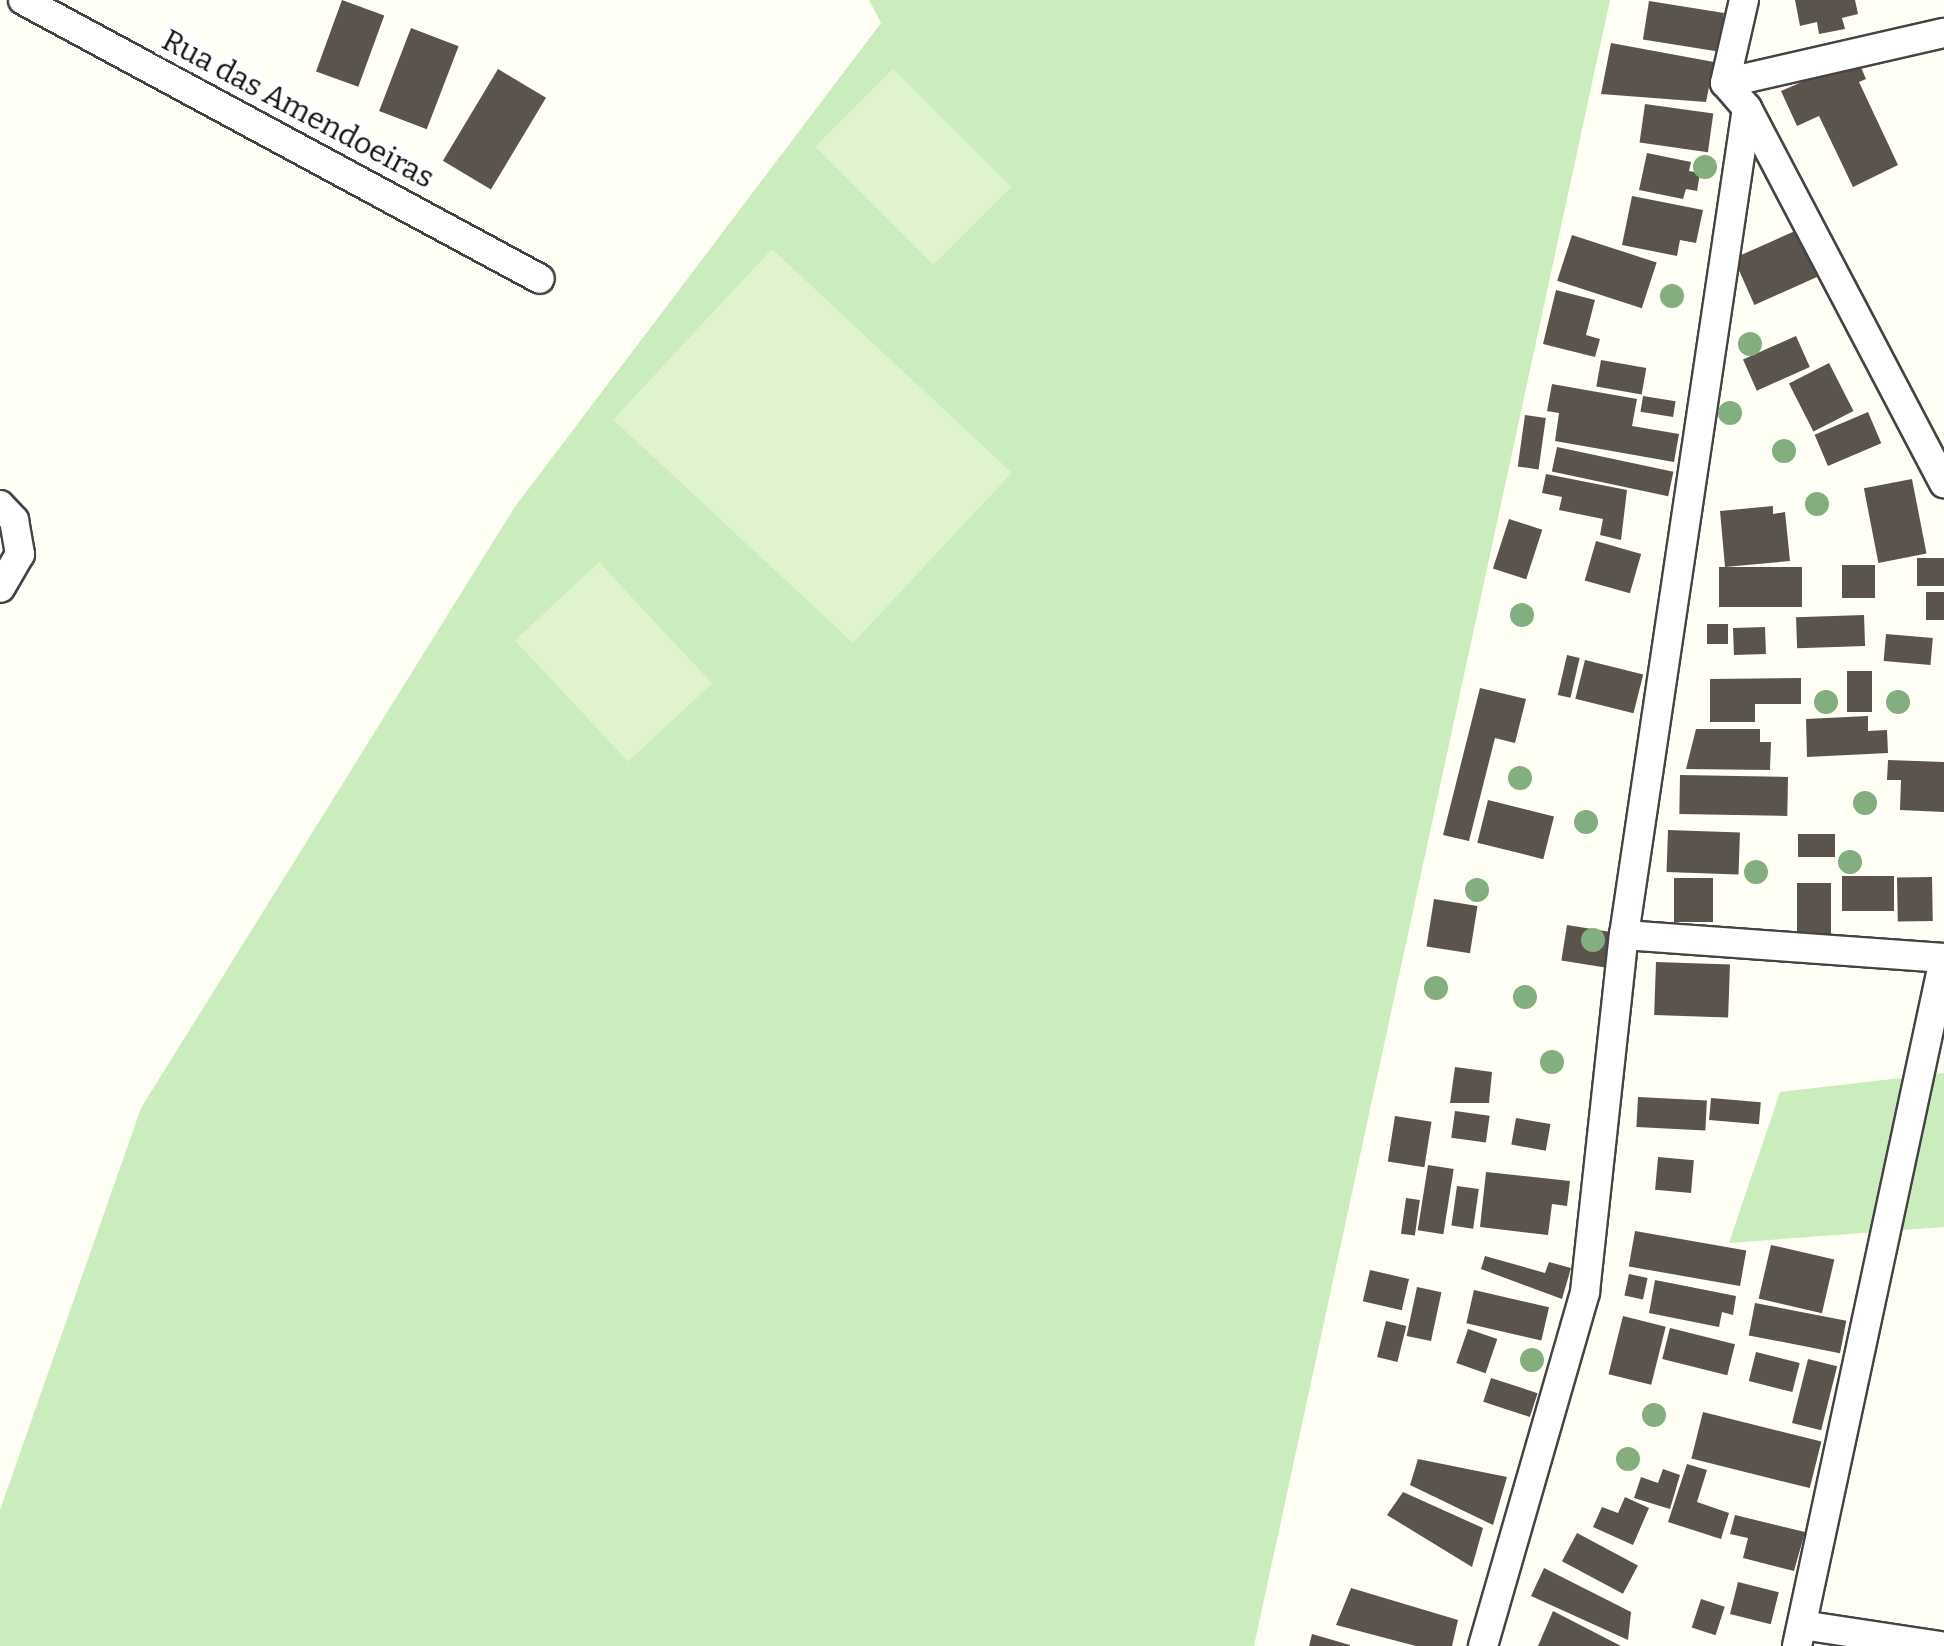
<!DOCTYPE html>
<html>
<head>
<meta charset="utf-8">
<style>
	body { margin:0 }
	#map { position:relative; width:1944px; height:1646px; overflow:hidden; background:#fffff5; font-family:Bitter,serif }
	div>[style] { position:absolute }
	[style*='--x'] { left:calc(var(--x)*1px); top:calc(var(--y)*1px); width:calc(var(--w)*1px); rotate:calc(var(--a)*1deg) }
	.green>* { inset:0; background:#cbecbc }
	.pitch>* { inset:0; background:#dff3ce; transform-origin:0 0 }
	.building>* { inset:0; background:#5a544d; transform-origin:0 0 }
	.roads { filter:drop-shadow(2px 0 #444) drop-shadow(-2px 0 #444) drop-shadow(0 2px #444) drop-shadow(0 -2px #444) }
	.street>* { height:28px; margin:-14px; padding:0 14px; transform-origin:14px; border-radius:14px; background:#fff }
	.trees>* { width:24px; height:24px; margin:-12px; border-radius:50%; background:#83ae7f }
	span { translate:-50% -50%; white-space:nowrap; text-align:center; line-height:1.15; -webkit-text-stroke:10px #fff; paint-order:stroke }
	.street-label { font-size:30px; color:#111 }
</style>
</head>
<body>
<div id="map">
	<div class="green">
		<div style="clip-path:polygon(869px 0,1610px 0,1254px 1646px,0 1646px,0 1510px,141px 1108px,514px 508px,881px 23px)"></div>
		<div style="clip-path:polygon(1944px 1073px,1944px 1227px,1729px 1243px,1780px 1092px)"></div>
	</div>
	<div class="pitch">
		<div style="left:893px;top:69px;width:167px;height:110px;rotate:45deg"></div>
		<div style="left:772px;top:249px;width:328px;height:233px;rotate:43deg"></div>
		<div style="left:599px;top:562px;width:166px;height:115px;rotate:47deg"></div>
	</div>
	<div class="building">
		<div style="left:342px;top:0;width:45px;height:76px;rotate:20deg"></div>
		<div style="clip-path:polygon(1795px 0,1855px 0,1858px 14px,1842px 18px,1845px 29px,1819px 34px,1817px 22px,1800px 26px)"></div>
		<div style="left:1649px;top:1px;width:76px;height:39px;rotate:9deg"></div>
		<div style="left:411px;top:28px;width:51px;height:89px;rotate:21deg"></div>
		<div style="clip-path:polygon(1611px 43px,1714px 62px,1706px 102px,1601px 94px)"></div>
		<div style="clip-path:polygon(1857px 58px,1866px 79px,1859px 82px,1898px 165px,1853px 187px,1819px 116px,1797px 126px,1781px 91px)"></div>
		<div style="left:498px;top:69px;width:56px;height:107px;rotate:31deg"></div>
		<div style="left:1645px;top:104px;width:69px;height:39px;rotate:8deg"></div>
		<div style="clip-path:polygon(1647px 153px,1691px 162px,1689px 171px,1700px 173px,1697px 191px,1686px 189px,1683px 199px,1639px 190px)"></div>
		<div style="clip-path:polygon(1632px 196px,1703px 210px,1696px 243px,1680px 240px,1677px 256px,1622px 245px)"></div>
		<div style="left:1804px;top:227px;width:51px;height:77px;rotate:66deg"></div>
		<div style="left:1572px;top:235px;width:89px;height:48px;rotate:18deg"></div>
		<div style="clip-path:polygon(1556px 290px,1595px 300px,1586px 335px,1600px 339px,1595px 357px,1543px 344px)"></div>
		<div style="left:1796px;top:336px;width:34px;height:58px;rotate:66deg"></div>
		<div style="left:1601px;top:360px;width:46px;height:27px;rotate:10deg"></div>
		<div style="left:1829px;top:363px;width:54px;height:45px;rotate:63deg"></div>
		<div style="clip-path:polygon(1552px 384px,1637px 399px,1632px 426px,1679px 434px,1674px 462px,1555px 441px,1559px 413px,1547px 411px)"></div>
		<div style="left:1643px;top:396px;width:33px;height:16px;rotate:9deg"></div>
		<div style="left:1868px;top:412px;width:34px;height:58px;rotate:67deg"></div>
		<div style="left:1525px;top:415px;width:21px;height:52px;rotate:8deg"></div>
		<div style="left:1557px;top:447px;width:119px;height:25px;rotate:12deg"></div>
		<div style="clip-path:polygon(1546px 474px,1627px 490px,1621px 540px,1600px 535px,1603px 519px,1559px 510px,1562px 497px,1542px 493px)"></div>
		<div style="left:1912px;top:479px;width:76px;height:49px;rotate:79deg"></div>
		<div style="clip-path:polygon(1773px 506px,1773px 514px,1785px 512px,1790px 561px,1725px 567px,1720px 511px)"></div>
		<div style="left:1509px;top:519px;width:35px;height:52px;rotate:18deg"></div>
		<div style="left:1596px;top:541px;width:47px;height:41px;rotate:16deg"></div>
		<div style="left:1917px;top:558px;width:27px;height:28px"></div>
		<div style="left:1842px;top:565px;width:33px;height:33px"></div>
		<div style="left:1719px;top:567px;width:83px;height:40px"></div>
		<div style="left:1926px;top:592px;width:18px;height:28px"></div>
		<div style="left:1864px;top:615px;width:31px;height:68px;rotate:88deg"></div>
		<div style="left:1728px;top:624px;width:20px;height:21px;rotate:90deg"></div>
		<div style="left:1765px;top:627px;width:27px;height:32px;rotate:88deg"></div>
		<div style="left:1886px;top:634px;width:47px;height:27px;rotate:5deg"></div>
		<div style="left:1567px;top:655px;width:13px;height:41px;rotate:13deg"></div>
		<div style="left:1585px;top:660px;width:60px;height:40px;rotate:14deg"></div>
		<div style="left:1847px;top:671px;width:25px;height:41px"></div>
		<div style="clip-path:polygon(1801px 678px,1801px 704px,1755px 704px,1755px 722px,1710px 722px,1710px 679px)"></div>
		<div style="clip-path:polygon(1480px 688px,1526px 699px,1515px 743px,1495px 738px,1469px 841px,1443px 835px)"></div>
		<div style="clip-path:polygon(1868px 716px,1868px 731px,1887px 730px,1888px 753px,1807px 757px,1806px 719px)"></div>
		<div style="clip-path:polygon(1696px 729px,1760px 729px,1760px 742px,1771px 742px,1770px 770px,1686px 769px)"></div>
		<div style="clip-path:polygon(1888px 760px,1944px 762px,1944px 812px,1900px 810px,1901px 780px,1887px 780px)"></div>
		<div style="left:1680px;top:775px;width:108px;height:39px;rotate:1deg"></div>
		<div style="left:1488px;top:800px;width:68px;height:44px;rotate:14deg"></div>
		<div style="left:1668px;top:830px;width:72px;height:42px;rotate:2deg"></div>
		<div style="left:1798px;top:834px;width:37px;height:23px"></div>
		<div style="left:1894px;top:876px;width:35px;height:52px;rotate:90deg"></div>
		<div style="left:1932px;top:877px;width:44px;height:35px;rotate:89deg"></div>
		<div style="left:1674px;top:878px;width:39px;height:44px"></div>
		<div style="left:1831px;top:883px;width:58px;height:34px;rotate:90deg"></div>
		<div style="left:1434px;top:899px;width:44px;height:48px;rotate:9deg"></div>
		<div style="left:1567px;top:925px;width:49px;height:36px;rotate:9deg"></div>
		<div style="left:1656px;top:962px;width:74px;height:53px;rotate:2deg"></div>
		<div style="clip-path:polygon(1455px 1067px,1492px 1072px,1489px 1103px,1450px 1103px)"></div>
		<div style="left:1638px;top:1097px;width:69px;height:30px;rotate:3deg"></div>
		<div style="left:1711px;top:1098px;width:50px;height:22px;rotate:5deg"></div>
		<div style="left:1455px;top:1111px;width:35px;height:27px;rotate:8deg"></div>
		<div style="left:1395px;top:1116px;width:37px;height:46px;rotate:9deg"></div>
		<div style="left:1516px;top:1118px;width:35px;height:27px;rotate:10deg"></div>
		<div style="left:1658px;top:1157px;width:36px;height:33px;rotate:5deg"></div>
		<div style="left:1428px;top:1165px;width:26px;height:66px;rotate:9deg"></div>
		<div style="clip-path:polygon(1486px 1172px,1570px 1181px,1567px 1206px,1552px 1204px,1548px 1235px,1480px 1227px)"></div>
		<div style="left:1457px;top:1186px;width:22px;height:40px;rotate:8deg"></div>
		<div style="left:1406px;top:1198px;width:14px;height:36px;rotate:8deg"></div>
		<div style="left:1635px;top:1231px;width:113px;height:36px;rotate:10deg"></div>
		<div style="left:1771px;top:1245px;width:65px;height:55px;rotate:13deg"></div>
		<div style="clip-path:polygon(1485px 1256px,1545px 1273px,1549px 1262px,1571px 1268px,1562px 1299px,1481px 1269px)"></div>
		<div style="left:1370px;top:1270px;width:40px;height:32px;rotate:13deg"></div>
		<div style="left:1629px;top:1274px;width:19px;height:22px;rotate:12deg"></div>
		<div style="clip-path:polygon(1655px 1280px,1736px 1296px,1733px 1315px,1722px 1312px,1719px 1327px,1649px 1313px)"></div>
		<div style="left:1417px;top:1287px;width:25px;height:50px;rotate:12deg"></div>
		<div style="left:1474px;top:1290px;width:77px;height:34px;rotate:13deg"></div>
		<div style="left:1755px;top:1303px;width:93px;height:33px;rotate:11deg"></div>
		<div style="left:1623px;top:1316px;width:44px;height:60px;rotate:14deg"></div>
		<div style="left:1386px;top:1321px;width:21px;height:37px;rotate:14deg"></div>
		<div style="left:1670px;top:1328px;width:67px;height:32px;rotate:14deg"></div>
		<div style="left:1468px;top:1329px;width:31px;height:36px;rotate:19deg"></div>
		<div style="left:1756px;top:1352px;width:45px;height:30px;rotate:14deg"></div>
		<div style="left:1808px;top:1359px;width:30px;height:66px;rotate:14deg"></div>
		<div style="left:1491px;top:1378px;width:49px;height:25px;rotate:18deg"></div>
		<div style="left:1703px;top:1412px;width:122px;height:48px;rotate:14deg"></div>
		<div style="clip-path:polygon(1418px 1459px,1507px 1477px,1493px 1525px,1410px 1485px)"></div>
		<div style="clip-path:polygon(1687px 1464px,1707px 1470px,1697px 1502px,1729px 1513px,1721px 1539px,1668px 1522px)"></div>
		<div style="clip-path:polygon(1663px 1469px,1680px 1475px,1670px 1509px,1634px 1498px,1641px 1477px,1658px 1483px)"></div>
		<div style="clip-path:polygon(1403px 1492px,1483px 1528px,1472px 1567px,1387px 1515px)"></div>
		<div style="clip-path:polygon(1625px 1497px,1649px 1508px,1633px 1545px,1593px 1527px,1602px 1507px,1618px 1513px)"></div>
		<div style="clip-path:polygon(1735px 1515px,1805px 1532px,1794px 1571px,1743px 1558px,1748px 1538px,1730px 1534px)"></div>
		<div style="left:1577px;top:1533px;width:69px;height:32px;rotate:28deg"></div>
		<div style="clip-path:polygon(1544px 1568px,1631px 1612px,1628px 1640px,1531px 1596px)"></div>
		<div style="left:1738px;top:1582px;width:42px;height:33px;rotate:14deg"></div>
		<div style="clip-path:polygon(1351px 1588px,1458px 1620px,1452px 1646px,1416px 1646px,1336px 1625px)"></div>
		<div style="left:1701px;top:1599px;width:25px;height:30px;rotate:18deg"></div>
		<div style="clip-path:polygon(1553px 1611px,1621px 1646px,1538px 1646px)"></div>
		<div style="clip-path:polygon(1312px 1634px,1350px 1645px,1350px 1646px,1309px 1646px)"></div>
	</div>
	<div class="roads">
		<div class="street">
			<div style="--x:23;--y:0;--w:587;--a:28.35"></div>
			<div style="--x:1725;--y:83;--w:225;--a:-12.9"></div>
			<div style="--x:1747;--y:108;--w:424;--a:62.3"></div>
			<div style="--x:0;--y:505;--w:21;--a:47"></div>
			<div style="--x:14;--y:520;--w:35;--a:80"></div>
			<div style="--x:20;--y:554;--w:39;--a:120"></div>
			<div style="--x:1624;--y:935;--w:321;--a:4.1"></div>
			<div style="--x:1802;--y:1625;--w:140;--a:8.7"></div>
			<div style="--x:1483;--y:1646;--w:368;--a:-73.9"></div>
			<div style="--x:1585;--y:1292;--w:359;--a:-83.8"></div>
			<div style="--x:1624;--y:935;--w:836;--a:-81.54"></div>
			<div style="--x:1747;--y:108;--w:33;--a:-131"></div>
			<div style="--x:1725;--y:83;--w:85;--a:-77.1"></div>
			<div style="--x:1797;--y:1646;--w:703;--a:-77.92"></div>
		</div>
	</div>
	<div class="trees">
		<div style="left:1705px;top:167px"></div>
		<div style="left:1672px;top:296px"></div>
		<div style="left:1750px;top:344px"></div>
		<div style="left:1730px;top:413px"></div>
		<div style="left:1784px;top:451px"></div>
		<div style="left:1817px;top:504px"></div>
		<div style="left:1522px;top:615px"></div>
		<div style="left:1826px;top:702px"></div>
		<div style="left:1898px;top:702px"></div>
		<div style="left:1520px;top:778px"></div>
		<div style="left:1865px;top:803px"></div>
		<div style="left:1586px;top:822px"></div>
		<div style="left:1850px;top:862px"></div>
		<div style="left:1756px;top:872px"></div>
		<div style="left:1477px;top:890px"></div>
		<div style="left:1593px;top:940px"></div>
		<div style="left:1436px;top:988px"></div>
		<div style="left:1525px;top:997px"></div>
		<div style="left:1552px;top:1062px"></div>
		<div style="left:1532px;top:1360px"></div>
		<div style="left:1654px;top:1415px"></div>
		<div style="left:1628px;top:1459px"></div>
	</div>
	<div class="street-label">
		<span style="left:298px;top:109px;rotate:28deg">Rua das Amendoeiras</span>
	</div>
</div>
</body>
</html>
